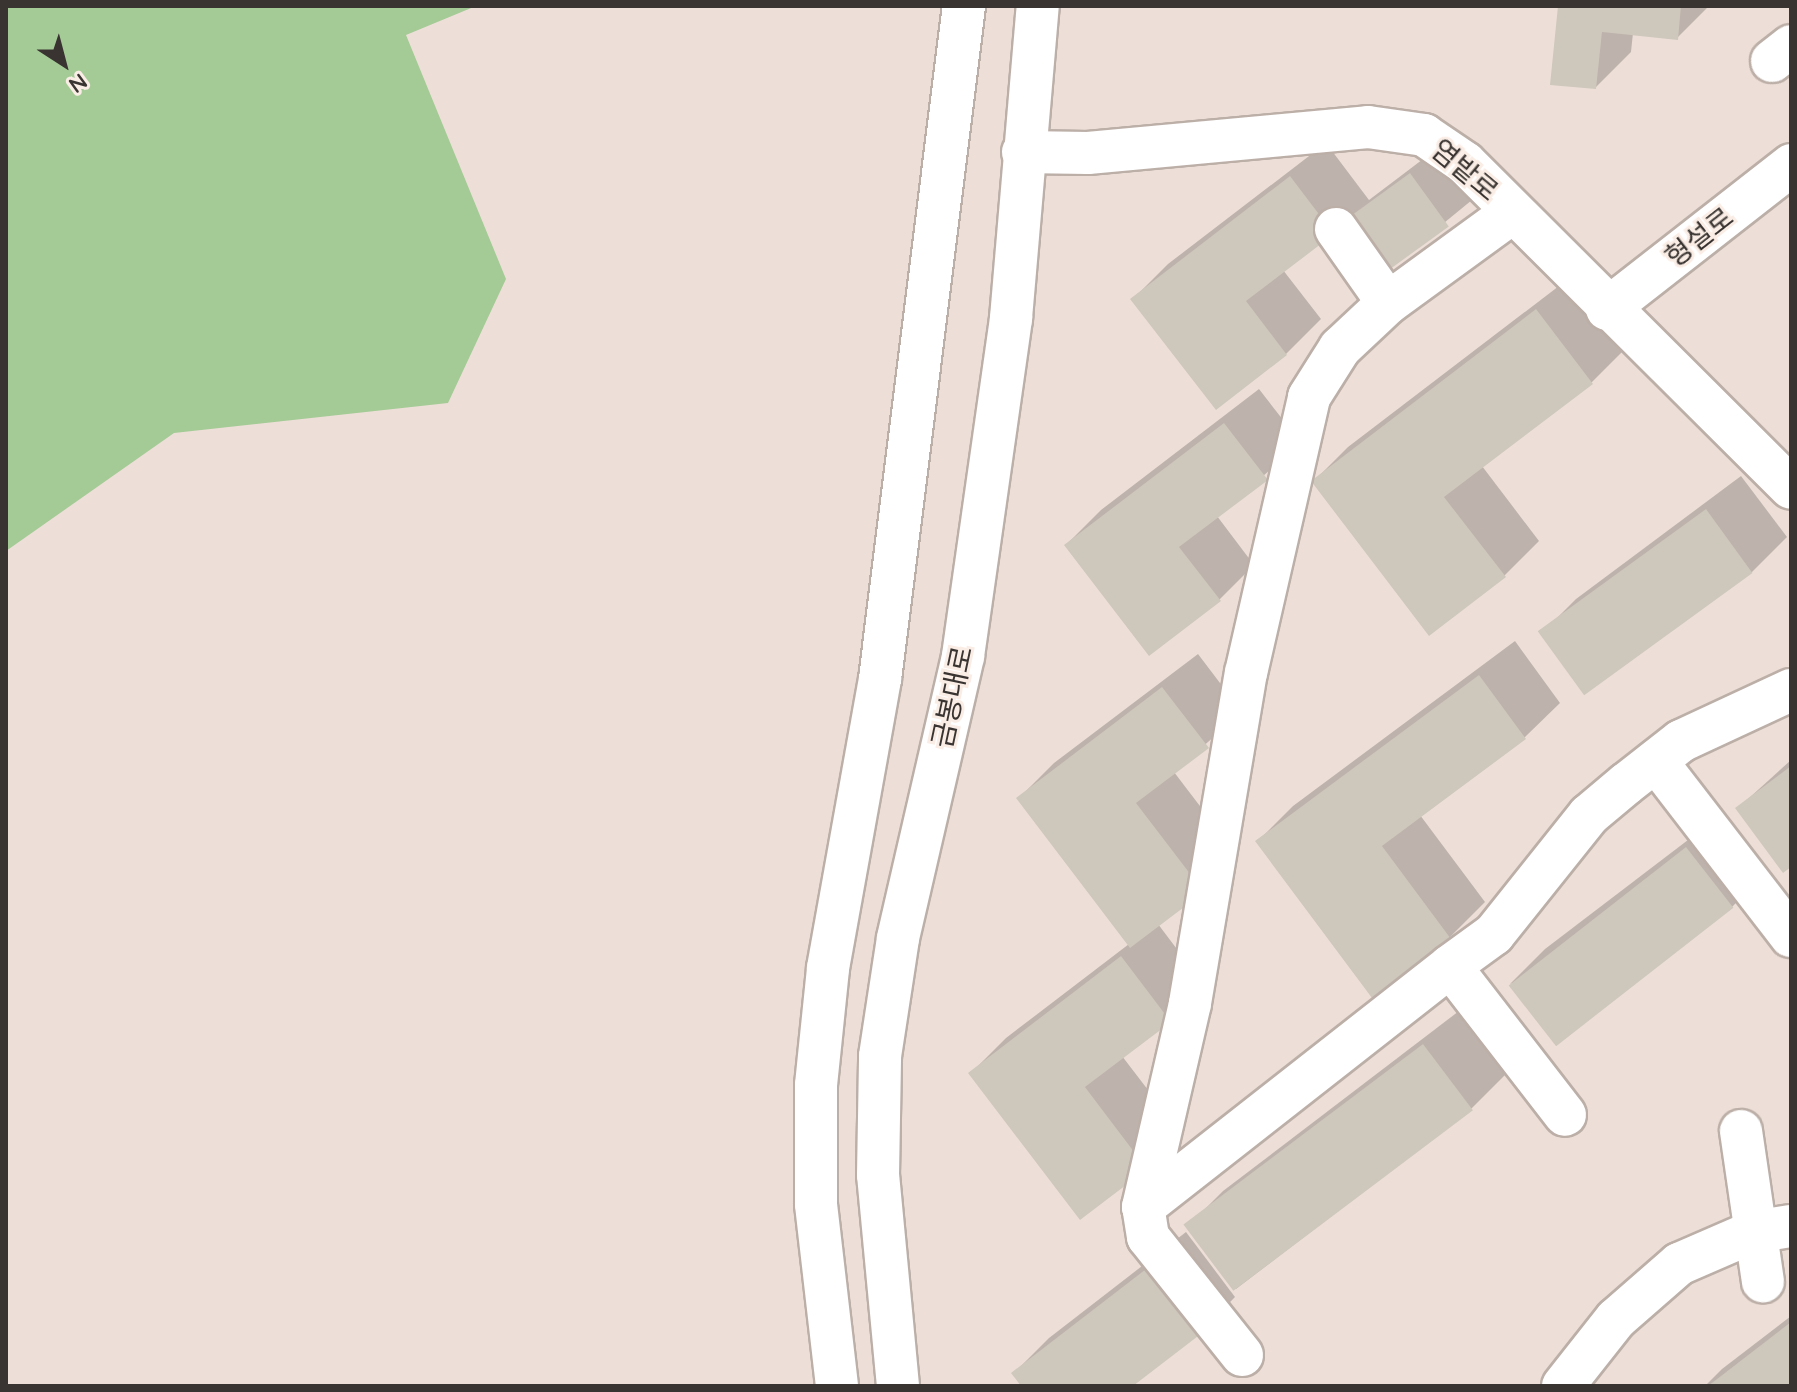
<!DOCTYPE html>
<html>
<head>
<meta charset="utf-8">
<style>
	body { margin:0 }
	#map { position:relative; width:1797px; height:1392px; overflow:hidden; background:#eddfd8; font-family:Quicksand,"Noto Sans KR",sans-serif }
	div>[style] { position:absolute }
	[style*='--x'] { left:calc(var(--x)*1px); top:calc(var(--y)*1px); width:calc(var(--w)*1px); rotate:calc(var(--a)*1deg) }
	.green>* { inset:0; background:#a4cb96 }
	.shadow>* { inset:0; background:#0003 }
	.building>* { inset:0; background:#cec7bb; transform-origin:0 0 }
	.roads { filter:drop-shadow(2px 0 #bcafa8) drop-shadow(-2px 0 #bcafa8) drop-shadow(0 2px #bcafa8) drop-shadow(0 -2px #bcafa8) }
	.minor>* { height:42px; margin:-21px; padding:0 21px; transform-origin:21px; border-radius:21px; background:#fff }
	span { translate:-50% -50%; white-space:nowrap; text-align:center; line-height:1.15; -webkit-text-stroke:6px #faede5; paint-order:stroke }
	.street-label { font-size:28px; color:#393431 }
	.frame { position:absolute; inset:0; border:8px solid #393431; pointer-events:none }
	.north { position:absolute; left:24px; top:24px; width:80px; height:80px; -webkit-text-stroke:6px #faede5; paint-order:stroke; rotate:144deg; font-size:22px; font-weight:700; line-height:32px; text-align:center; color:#393431 }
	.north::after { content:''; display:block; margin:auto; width:28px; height:36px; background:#393431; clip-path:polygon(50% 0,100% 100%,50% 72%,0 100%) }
</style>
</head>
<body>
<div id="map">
	<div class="green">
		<div style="clip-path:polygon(6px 6px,476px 6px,406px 35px,506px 279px,448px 403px,174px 433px,6px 551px)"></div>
	</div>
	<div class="shadow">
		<div style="clip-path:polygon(1560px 6px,1709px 6px,1677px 38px,1633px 33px,1631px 52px,1596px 87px)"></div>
		<div style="clip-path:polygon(1326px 143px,1369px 200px,1435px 150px,1472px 200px,1389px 268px,1350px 215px,1283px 270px,1321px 319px,1286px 354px,1216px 408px,1133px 299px,1168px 264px)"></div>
		<div style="clip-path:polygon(1572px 276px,1627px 347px,1592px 382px,1482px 466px,1539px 541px,1504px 576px,1313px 482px,1348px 447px)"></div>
		<div style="clip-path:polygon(1259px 389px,1301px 443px,1217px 516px,1254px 565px,1219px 600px,1066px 545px,1101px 510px)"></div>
		<div style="clip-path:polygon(1741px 476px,1787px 537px,1752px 572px,1541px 634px,1576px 599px)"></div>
		<div style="clip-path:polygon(1515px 641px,1560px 703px,1525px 737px,1420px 815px,1485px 902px,1450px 937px,1372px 995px,1258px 841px,1293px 806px)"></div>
		<div style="clip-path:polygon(1198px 654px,1242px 712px,1174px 772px,1238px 856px,1158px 924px,1204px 985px,1122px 1056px,1181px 1133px,1146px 1167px,971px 1073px,1006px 1038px,1129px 944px,1019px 798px,1054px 763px)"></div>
		<div style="clip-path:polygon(1791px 760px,1791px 864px,1737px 809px)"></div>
		<div style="clip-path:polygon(1722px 814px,1766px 872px,1732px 907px,1510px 984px,1545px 949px)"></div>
		<div style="clip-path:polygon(1459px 1011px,1507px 1073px,1472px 1108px,1236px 1289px,1188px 1226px,1223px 1191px)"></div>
		<div style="clip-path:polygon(1186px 1232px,1235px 1297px,1201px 1332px,1130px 1386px,1024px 1386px,1014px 1373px,1049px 1338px)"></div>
		<div style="clip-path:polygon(1791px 1316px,1791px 1386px,1705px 1386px,1722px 1369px)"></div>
	</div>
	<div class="building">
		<div style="clip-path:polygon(1558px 6px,1681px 6px,1678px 40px,1602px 32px,1596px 89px,1550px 85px)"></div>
		<div style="left:1410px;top:173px;width:66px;height:75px;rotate:54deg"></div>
		<div style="clip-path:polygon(1290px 176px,1334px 234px,1246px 301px,1287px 355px,1216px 410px,1130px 299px)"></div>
		<div style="clip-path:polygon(1536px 309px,1593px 384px,1444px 497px,1506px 577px,1429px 636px,1311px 481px)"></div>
		<div style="clip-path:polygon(1224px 423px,1268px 480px,1179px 547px,1221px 601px,1149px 656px,1064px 545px)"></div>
		<div style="left:1706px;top:509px;width:79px;height:208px;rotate:54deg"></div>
		<div style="clip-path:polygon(1479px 675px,1526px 739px,1382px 846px,1451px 939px,1372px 998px,1255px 841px)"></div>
		<div style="clip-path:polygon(1162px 687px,1209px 748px,1136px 803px,1204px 892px,1130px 948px,1016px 798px)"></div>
		<div style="clip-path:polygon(1791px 766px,1791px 867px,1783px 873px,1735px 808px)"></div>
		<div style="left:1686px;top:847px;width:77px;height:225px;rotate:52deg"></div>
		<div style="clip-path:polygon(1121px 956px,1171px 1022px,1085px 1087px,1147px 1169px,1080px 1220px,968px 1073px)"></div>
		<div style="left:1423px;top:1044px;width:83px;height:300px;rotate:53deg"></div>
		<div style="clip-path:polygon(1150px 1266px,1202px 1333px,1133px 1386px,1021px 1386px,1011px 1373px)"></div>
		<div style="clip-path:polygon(1791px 1322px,1791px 1386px,1708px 1386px)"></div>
	</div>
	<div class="roads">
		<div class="minor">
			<div style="--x:1772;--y:61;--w:24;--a:-38"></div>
			<div style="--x:1023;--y:152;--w:65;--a:0.9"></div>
			<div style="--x:1088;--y:153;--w:281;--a:-5.3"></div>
			<div style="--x:1368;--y:127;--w:57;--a:8.1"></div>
			<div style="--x:1424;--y:135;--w:50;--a:34.3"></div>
			<div style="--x:1465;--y:163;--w:460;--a:44.9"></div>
			<div style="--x:1336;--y:229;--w:90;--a:54.9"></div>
			<div style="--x:1388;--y:303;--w:155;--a:-36.1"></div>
			<div style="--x:1607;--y:309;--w:234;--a:-38"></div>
			<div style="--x:1656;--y:761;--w:221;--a:52.4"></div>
			<div style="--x:1450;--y:966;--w:54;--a:-36"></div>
			<div style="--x:1494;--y:934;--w:152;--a:-51.4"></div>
			<div style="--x:1589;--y:815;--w:48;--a:-40"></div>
			<div style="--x:1626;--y:784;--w:70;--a:-38"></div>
			<div style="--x:1681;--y:741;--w:121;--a:-24.9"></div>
			<div style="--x:1741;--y:1131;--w:152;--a:81.7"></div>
			<div style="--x:1143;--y:1207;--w:390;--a:-38.1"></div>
			<div style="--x:1450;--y:966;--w:188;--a:52.3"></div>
			<div style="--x:1242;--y:1355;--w:151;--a:-128.5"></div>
			<div style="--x:1148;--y:1237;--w:30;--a:-99"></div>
			<div style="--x:1143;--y:1207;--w:209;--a:-77"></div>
			<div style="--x:1190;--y:1003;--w:335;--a:-80.4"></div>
			<div style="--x:1246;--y:673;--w:283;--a:-77.1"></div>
			<div style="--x:1309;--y:397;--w:58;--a:-57.7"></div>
			<div style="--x:1340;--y:348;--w:66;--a:-43.2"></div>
			<div style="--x:837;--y:1386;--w:183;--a:-96.6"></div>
			<div style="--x:816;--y:1204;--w:119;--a:-90"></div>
			<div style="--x:816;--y:1085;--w:118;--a:-84.1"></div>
			<div style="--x:828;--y:968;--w:294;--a:-79.8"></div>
			<div style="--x:880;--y:679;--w:678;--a:-82.89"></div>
			<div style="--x:898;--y:1386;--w:212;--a:-95.4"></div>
			<div style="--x:878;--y:1175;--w:119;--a:-89"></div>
			<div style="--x:880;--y:1056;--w:119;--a:-81.3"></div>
			<div style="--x:898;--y:938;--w:289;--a:-77"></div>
			<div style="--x:963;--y:656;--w:341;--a:-81.9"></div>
			<div style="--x:1011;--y:318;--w:313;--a:-85.1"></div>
			<div style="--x:1563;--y:1386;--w:85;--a:-51.7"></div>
			<div style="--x:1616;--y:1319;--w:84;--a:-41.1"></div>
			<div style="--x:1679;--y:1264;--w:81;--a:-23.4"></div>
			<div style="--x:1753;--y:1232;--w:38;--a:-9"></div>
		</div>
	</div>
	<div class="street-label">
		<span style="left:1465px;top:170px;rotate:40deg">염밭로</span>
		<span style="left:1699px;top:237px;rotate:-38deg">형설로</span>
		<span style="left:952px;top:697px;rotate:-78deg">금봉대로</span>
	</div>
	<div class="frame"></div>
	<div class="north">N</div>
</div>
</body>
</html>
